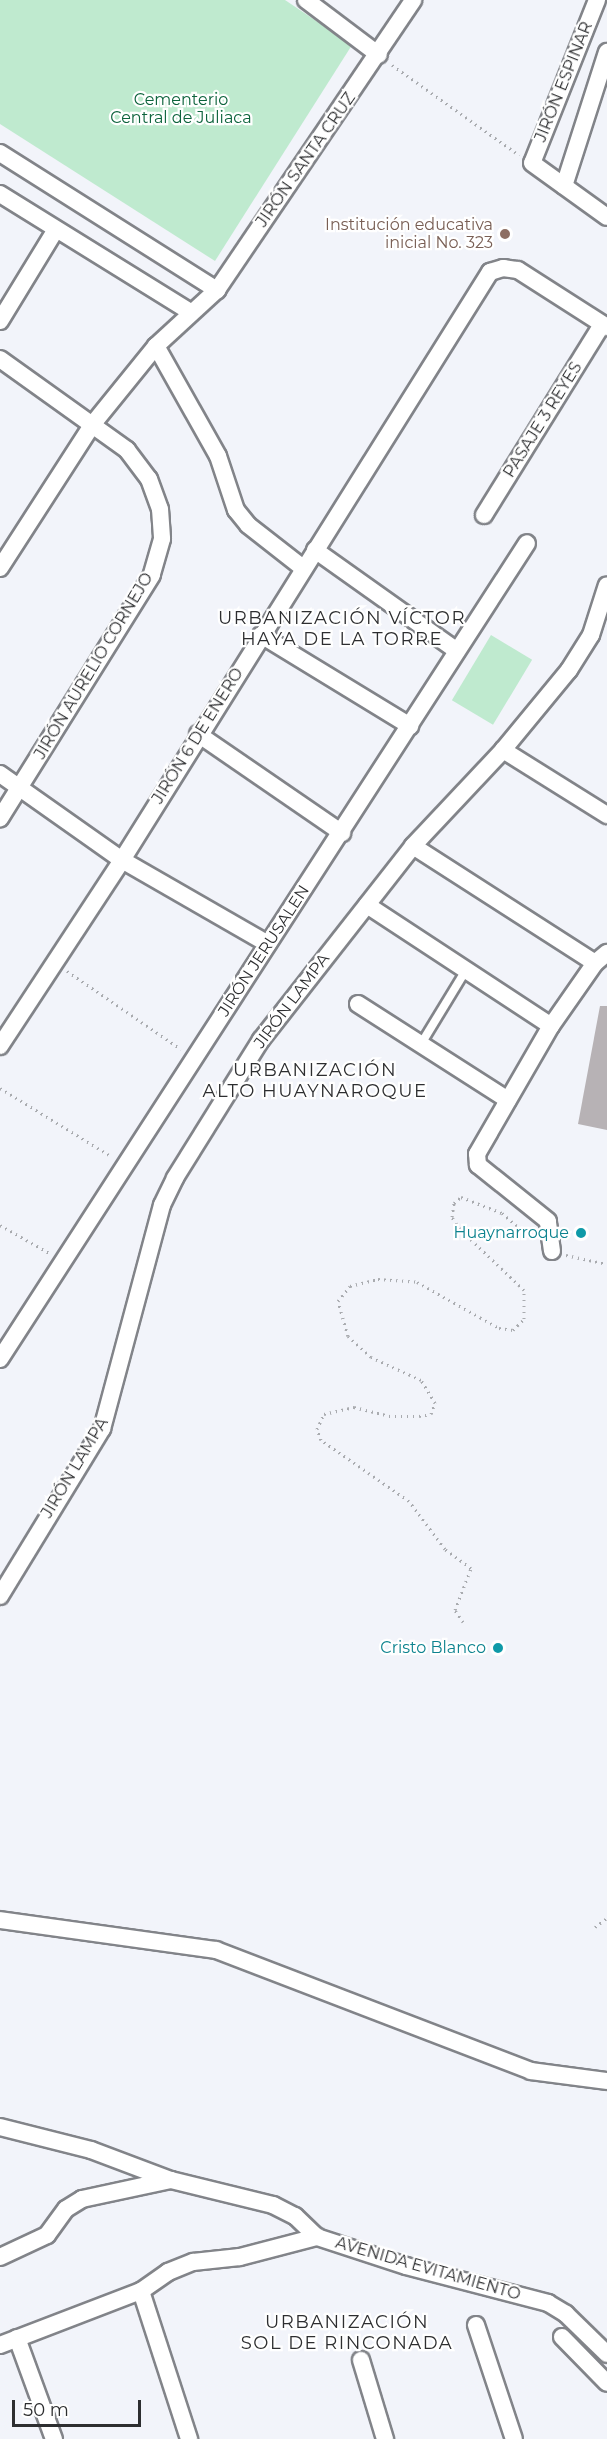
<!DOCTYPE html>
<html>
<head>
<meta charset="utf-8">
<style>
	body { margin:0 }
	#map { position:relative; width:607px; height:2439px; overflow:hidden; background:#f2f4fa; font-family:Montserrat,sans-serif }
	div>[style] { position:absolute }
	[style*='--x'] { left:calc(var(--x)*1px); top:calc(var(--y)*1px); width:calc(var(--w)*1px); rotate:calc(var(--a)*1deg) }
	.green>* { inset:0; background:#bfeacf; transform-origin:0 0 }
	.building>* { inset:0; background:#b7b2b5 }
	.path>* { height:3px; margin-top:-1.5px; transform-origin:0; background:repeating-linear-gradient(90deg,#a9abaf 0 1.5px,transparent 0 6px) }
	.roads { filter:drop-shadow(2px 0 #828489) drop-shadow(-2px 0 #828489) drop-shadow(0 2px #828489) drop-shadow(0 -2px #828489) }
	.service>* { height:8px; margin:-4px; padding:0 4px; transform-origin:4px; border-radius:4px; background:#fff }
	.minor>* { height:16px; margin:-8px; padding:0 8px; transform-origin:8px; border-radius:8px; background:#fff }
	.dots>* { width:16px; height:16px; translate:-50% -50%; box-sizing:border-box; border:3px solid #fff; border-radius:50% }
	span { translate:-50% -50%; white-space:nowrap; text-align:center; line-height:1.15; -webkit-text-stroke:4.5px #fff; paint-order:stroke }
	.street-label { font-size:16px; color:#2d2e30 }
	.park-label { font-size:16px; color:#0c633c }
	.education-label { font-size:16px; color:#785e54 }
	.right { translate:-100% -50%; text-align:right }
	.culture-label { font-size:16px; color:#0d838f }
	.neighbourhood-label { font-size:18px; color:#2d2e30; letter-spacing:1.5px }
	.scale { position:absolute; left:12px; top:2400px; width:129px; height:27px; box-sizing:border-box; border:3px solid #2d2e30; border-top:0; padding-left:8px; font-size:18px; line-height:21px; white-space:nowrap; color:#2d2e30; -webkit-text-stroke:4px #fff; paint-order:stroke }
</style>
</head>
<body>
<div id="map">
	<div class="green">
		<div style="clip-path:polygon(0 0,285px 0,352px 45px,215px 261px,0 124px)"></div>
		<div style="left:491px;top:635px;width:48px;height:76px;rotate:31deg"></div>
	</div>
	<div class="building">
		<div style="clip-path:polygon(600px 1006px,607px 1006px,607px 1130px,578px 1124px)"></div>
	</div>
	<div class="path">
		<div style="--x:392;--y:65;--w:156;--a:35.3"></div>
		<div style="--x:67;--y:971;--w:138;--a:34.4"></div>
		<div style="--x:0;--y:1088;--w:130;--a:31.5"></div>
		<div style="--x:0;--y:1225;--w:59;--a:29.6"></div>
		<div style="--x:566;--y:1255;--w:42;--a:12.4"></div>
		<div style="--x:463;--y:1622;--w:14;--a:-124"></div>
		<div style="--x:455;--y:1610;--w:45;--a:-69.1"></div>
		<div style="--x:471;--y:1568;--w:32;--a:-144"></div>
		<div style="--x:445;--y:1549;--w:60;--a:-126.9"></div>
		<div style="--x:409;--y:1501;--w:107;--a:-145.3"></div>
		<div style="--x:321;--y:1440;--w:12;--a:-110"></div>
		<div style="--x:317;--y:1429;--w:17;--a:-65"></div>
		<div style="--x:324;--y:1414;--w:31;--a:-13"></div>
		<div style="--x:354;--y:1407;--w:36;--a:14"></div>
		<div style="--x:389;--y:1416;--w:30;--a:0"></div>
		<div style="--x:419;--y:1416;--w:12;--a:-9"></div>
		<div style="--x:431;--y:1414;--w:12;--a:-70"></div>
		<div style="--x:435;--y:1403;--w:27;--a:-121"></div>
		<div style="--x:421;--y:1380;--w:55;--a:-155.3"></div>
		<div style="--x:371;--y:1357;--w:31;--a:-138"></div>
		<div style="--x:348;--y:1336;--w:36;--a:-106"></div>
		<div style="--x:338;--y:1301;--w:19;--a:-51"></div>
		<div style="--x:350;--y:1286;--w:29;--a:-14"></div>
		<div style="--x:378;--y:1279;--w:39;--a:4"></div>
		<div style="--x:417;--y:1282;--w:94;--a:29.3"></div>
		<div style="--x:499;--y:1328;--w:14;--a:8"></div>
		<div style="--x:513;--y:1330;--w:16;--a:-45"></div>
		<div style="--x:524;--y:1319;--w:29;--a:-90"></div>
		<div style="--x:524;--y:1290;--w:88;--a:-136.4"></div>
		<div style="--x:460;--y:1229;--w:14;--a:-124"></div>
		<div style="--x:452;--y:1217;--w:14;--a:-82"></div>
		<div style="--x:454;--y:1203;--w:9;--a:-41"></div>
		<div style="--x:461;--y:1197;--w:44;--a:21.3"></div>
		<div style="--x:502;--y:1213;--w:41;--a:41.1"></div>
		<div style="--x:595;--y:1927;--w:15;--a:-37"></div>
	</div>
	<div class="roads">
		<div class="service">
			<div style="--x:421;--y:1044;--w:87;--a:-58.7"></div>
		</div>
		<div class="minor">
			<div style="--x:306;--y:0;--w:91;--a:37"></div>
			<div style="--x:597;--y:0;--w:175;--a:111.7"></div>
			<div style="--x:532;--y:163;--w:92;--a:35.8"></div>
			<div style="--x:0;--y:153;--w:257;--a:32.3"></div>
			<div style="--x:564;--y:186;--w:141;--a:-72.2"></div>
			<div style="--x:0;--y:194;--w:224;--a:31.8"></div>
			<div style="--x:0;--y:321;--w:105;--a:-58.6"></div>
			<div style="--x:156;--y:346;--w:126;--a:60.6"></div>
			<div style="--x:218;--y:456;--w:57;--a:71.6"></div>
			<div style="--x:236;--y:510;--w:19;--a:51"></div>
			<div style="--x:248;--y:525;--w:70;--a:38"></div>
			<div style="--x:0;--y:359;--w:156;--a:35.6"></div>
			<div style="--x:127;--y:450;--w:36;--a:53"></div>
			<div style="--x:149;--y:479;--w:32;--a:70"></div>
			<div style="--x:160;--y:509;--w:30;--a:86"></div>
			<div style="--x:162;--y:539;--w:37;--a:106"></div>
			<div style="--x:152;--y:575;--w:287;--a:122"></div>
			<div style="--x:484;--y:515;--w:224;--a:-58.2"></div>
			<div style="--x:315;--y:550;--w:174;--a:35.4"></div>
			<div style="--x:0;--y:568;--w:170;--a:-57.2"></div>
			<div style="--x:92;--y:425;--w:102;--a:-51"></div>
			<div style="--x:156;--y:346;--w:83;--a:-42.6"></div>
			<div style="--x:217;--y:290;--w:350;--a:-55.9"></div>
			<div style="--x:261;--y:635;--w:175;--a:31.4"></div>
			<div style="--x:198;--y:734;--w:175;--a:34.5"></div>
			<div style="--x:503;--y:750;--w:123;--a:32"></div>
			<div style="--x:0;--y:774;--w:149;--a:35.2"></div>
			<div style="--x:122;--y:860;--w:168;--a:29.9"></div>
			<div style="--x:413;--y:846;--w:216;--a:32.7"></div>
			<div style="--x:367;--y:905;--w:220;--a:33.3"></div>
			<div style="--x:358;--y:1004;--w:178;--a:32.6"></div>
			<div style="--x:0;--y:1046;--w:222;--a:-56.7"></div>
			<div style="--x:122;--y:860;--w:694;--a:-57.96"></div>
			<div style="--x:490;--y:272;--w:14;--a:-17"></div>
			<div style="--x:503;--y:268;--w:15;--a:8"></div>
			<div style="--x:518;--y:270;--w:106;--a:32.6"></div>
			<div style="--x:552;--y:1251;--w:30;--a:-98"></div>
			<div style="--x:548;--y:1221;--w:90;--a:-141.3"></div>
			<div style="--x:478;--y:1165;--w:11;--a:-95"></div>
			<div style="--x:477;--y:1154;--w:148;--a:-60"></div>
			<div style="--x:551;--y:1026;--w:77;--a:-55.1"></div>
			<div style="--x:595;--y:963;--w:16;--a:-40"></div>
			<div style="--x:0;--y:1359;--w:971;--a:-57.14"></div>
			<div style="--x:0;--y:1596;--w:196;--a:-58.6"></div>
			<div style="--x:102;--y:1429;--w:232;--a:-75"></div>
			<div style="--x:162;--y:1205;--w:30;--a:-64"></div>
			<div style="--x:175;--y:1178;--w:163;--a:-58.1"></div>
			<div style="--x:261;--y:1040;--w:246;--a:-51.9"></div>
			<div style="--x:413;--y:846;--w:132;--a:-46.8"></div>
			<div style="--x:503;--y:750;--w:104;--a:-50.5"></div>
			<div style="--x:569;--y:670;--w:41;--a:-57.8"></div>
			<div style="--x:591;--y:635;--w:52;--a:-72.3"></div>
			<div style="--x:0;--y:1920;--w:218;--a:7.9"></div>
			<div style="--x:216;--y:1950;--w:337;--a:21"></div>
			<div style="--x:531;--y:2071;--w:77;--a:7.5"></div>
			<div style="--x:0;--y:2127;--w:94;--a:14.2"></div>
			<div style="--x:91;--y:2150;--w:85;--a:20.6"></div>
			<div style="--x:171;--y:2180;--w:105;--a:13.8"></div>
			<div style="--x:273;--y:2205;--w:25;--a:27"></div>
			<div style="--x:295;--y:2216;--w:30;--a:44"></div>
			<div style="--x:317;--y:2237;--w:94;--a:18"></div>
			<div style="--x:406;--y:2266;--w:147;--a:14.6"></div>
			<div style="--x:548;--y:2303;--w:21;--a:31"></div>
			<div style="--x:566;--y:2314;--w:57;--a:44.3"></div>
			<div style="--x:0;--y:2257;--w:52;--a:-25.1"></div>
			<div style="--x:47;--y:2235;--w:32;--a:-54"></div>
			<div style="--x:66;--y:2209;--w:19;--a:-32"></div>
			<div style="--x:82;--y:2199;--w:91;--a:-12.1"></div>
			<div style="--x:141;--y:2291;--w:156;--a:72"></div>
			<div style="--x:476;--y:2325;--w:120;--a:71.6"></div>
			<div style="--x:562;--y:2337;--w:64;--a:45.6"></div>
			<div style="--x:17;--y:2338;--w:108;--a:69.9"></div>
			<div style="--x:0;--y:2345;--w:151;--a:-21"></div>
			<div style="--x:141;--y:2291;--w:33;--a:-35"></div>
			<div style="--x:168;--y:2272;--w:27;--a:-22"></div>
			<div style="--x:193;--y:2262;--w:47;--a:-6.1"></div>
			<div style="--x:240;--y:2257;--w:80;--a:-14.6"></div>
			<div style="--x:361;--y:2360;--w:83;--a:73.1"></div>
		</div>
	</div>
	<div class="dots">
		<div style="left:505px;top:234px;background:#8d6e63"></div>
		<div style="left:581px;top:1233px;background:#0f9aa8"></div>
		<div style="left:498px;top:1648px;background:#0f9aa8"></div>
	</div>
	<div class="street-label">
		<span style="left:564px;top:82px;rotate:-68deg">JIRÓN ESPINAR</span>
		<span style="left:306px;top:160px;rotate:-55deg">JIRÓN SANTA CRUZ</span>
		<span style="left:543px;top:420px;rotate:-58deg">PASAJE 3 REYES</span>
		<span style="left:94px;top:666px;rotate:-59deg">JIRÓN AURELIO CORNEJO</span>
		<span style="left:198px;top:736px;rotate:-58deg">JIRÓN 6 DE ENERO</span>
		<span style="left:264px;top:951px;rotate:-57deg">JIRÓN JERUSALEN</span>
		<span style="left:292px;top:1001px;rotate:-53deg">JIRÓN LAMPA</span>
		<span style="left:75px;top:1468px;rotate:-59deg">JIRÓN LAMPA</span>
		<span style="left:428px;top:2269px;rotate:16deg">AVENIDA EVITAMIENTO</span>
	</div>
	<div class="park-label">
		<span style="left:181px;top:109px">Cementerio<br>Central de Juliaca</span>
	</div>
	<div class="education-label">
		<span class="right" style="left:493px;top:234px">Institución educativa<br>inicial No. 323</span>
	</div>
	<div class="culture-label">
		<span class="right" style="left:569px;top:1233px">Huaynarroque</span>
		<span class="right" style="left:486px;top:1648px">Cristo Blanco</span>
	</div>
	<div class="neighbourhood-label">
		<span style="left:342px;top:629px">URBANIZACIÓN VÍCTOR<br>HAYA DE LA TORRE</span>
		<span style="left:315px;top:1081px">URBANIZACIÓN<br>ALTO HUAYNAROQUE</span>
		<span style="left:347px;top:2333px">URBANIZACIÓN<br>SOL DE RINCONADA</span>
	</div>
	<div class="scale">50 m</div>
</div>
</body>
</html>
